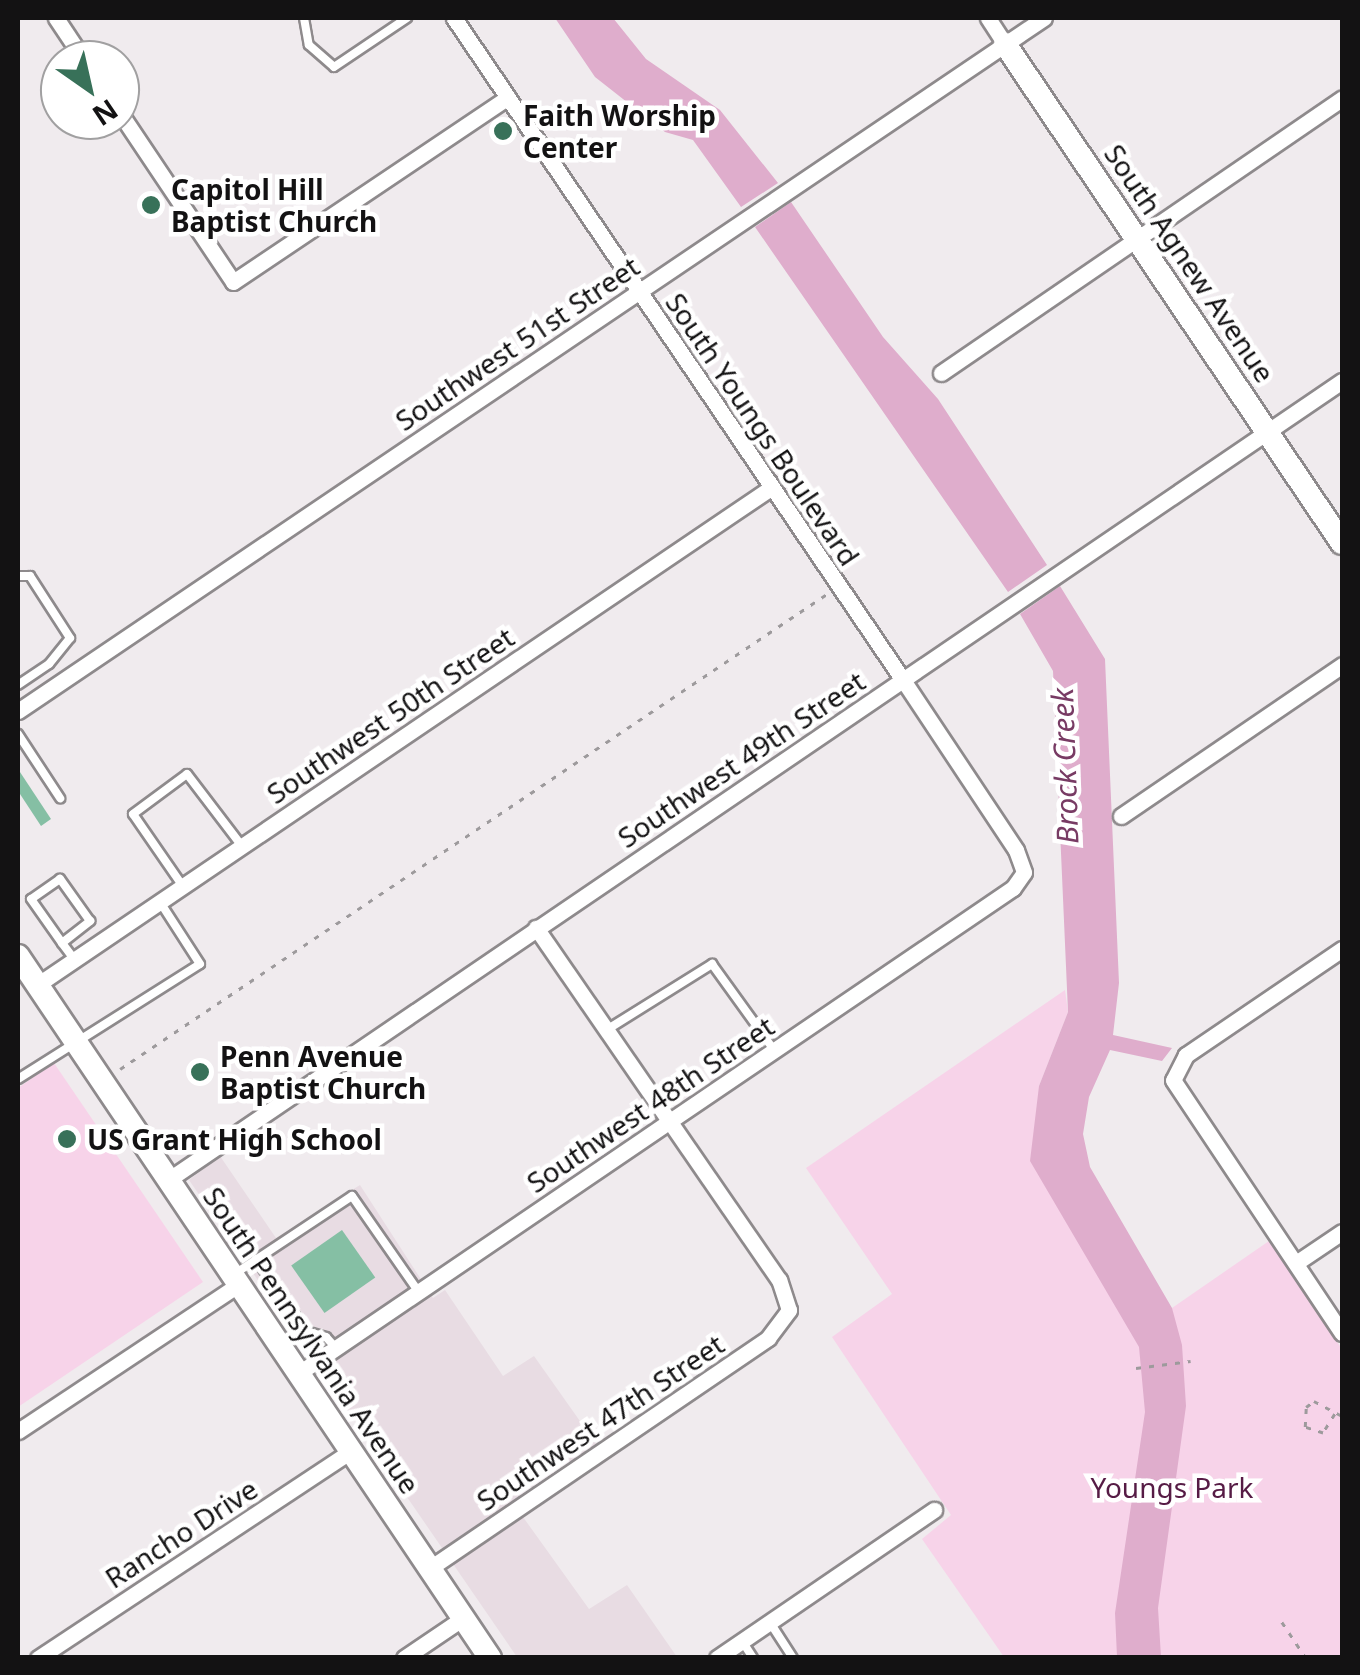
<!DOCTYPE html>
<html>
<head>
<meta charset="utf-8">
<style>
	body { margin:0 }
	#map { position:relative; width:1360px; height:1675px; overflow:hidden; background:#f0ebee; font-family:"Noto Sans",sans-serif }
	div>[style] { position:absolute }
	[style*='--x'] { left:calc(var(--x)*1px); top:calc(var(--y)*1px); width:calc(var(--w)*1px); rotate:calc(var(--a)*1deg) }
	.built>* { inset:0; background:#e8dce3 }
	.green>* { inset:0; background:#f7d3e9 }
	.water>* { inset:0; background:#dfadcc }
	.building>* { inset:0; background:#85bfa4; transform-origin:0 0 }
	.path>* { height:2.5px; margin-top:-1.25px; transform-origin:0; background:repeating-linear-gradient(90deg,#9d9a9c 0 5px,transparent 0 13px) }
	.roads { filter:drop-shadow(2px 0 #8e8a8c) drop-shadow(-2px 0 #8e8a8c) drop-shadow(0 2px #8e8a8c) drop-shadow(0 -2px #8e8a8c) }
	.lane>* { height:8px; margin:-4px; padding:0 4px; transform-origin:4px; border-radius:4px; background:#fff }
	.street>* { height:15px; margin:-7.5px; padding:0 7.5px; transform-origin:7.5px; border-radius:7.5px; background:#fff }
	.secondary>* { height:22px; margin:-11px; padding:0 11px; transform-origin:11px; border-radius:11px; background:#fff }
	.dots>* { width:28px; height:28px; translate:-50% -50%; box-sizing:border-box; border:5px solid #fff; border-radius:50% }
	span { translate:-50% -50%; white-space:nowrap; text-align:center; line-height:1.15; -webkit-text-stroke:9px #fff; paint-order:stroke }
	.poi-label { font-size:28px; color:#131213; font-weight:700 }
	.left { translate:0 -50%; text-align:left }
	.street-label { font-size:28px; color:#131213 }
	.park-label { font-size:28px; color:#561b45 }
	.water-label { font-size:30px; color:#783b64; font-style:italic }
	.frame { position:absolute; inset:0; border:20px solid #131213; pointer-events:none }
	.north { position:absolute; left:40px; top:40px; width:100px; height:100px; box-sizing:border-box; background:#fff; border:2px solid #a1a0a1; border-radius:50%; rotate:146deg; font-size:28px; font-weight:700; line-height:40px; text-align:center; color:#131213 }
	.north::after { content:''; display:block; margin:auto; width:35px; height:45px; background:#387159; clip-path:polygon(50% 0,100% 100%,50% 72%,0 100%) }
</style>
</head>
<body>
<div id="map">
	<div class="built">
		<div style="clip-path:polygon(220px 1156px,276px 1238px,360px 1185px,433px 1298px,445px 1290px,503px 1376px,534px 1356px,606px 1458px,523px 1517px,589px 1609px,627px 1585px,677px 1657px,517px 1657px,189px 1180px)"></div>
	</div>
	<div class="green">
		<div style="clip-path:polygon(1065px 990px,1068px 1012px,1039px 1086px,1128px 1322px,1172px 1308px,1269px 1241px,1342px 1349px,1342px 1657px,1004px 1657px,922px 1539px,951px 1515px,832px 1337px,892px 1294px,806px 1168px)"></div>
		<div style="clip-path:polygon(54px 1063px,203px 1282px,18px 1407px,18px 1088px)"></div>
	</div>
	<div class="water">
		<div style="clip-path:polygon(555px 18px,613px 18px,646px 59px,720px 110px,778px 183px,741px 207px,693px 140px,665px 132px,595px 77px)"></div>
		<div style="clip-path:polygon(791px 202px,883px 337px,938px 399px,1047px 565px,1008px 592px,755px 227px)"></div>
		<div style="clip-path:polygon(1060px 586px,1105px 659px,1119px 983px,1113px 1035px,1172px 1048px,1162px 1061px,1110px 1050px,1089px 1097px,1083px 1134px,1090px 1167px,1172px 1308px,1182px 1345px,1186px 1406px,1158px 1608px,1161px 1657px,1117px 1657px,1115px 1613px,1145px 1412px,1139px 1347px,1030px 1161px,1039px 1086px,1068px 1012px,1053px 671px,1020px 614px)"></div>
	</div>
	<div class="building">
		<div style="clip-path:polygon(18px 769px,51px 819px,41px 826px,18px 791px)"></div>
		<div style="left:342px;top:1230px;width:58px;height:62px;rotate:55deg"></div>
	</div>
	<div class="path">
		<div style="--x:120;--y:1069;--w:852;--a:-33.9"></div>
		<div style="--x:1136;--y:1368;--w:55;--a:-7.3"></div>
		<div style="--x:1335;--y:1414;--w:22;--a:122"></div>
		<div style="--x:1323;--y:1433;--w:19;--a:-162"></div>
		<div style="--x:1305;--y:1427;--w:20;--a:-87"></div>
		<div style="--x:1306;--y:1407;--w:10;--a:-37"></div>
		<div style="--x:1314;--y:1401;--w:32;--a:28"></div>
		<div style="--x:1282;--y:1622;--w:43;--a:56.3"></div>
	</div>
	<div class="roads">
		<div class="lane">
			<div style="--x:304;--y:18;--w:27;--a:80"></div>
			<div style="--x:309;--y:45;--w:33;--a:41"></div>
			<div style="--x:334;--y:67;--w:88;--a:-33.9"></div>
			<div style="--x:18;--y:576;--w:12;--a:0"></div>
			<div style="--x:30;--y:576;--w:74;--a:57.2"></div>
			<div style="--x:70;--y:638;--w:33;--a:129"></div>
			<div style="--x:49;--y:664;--w:37;--a:146"></div>
			<div style="--x:18;--y:734;--w:77;--a:56.7"></div>
			<div style="--x:182;--y:885;--w:86;--a:-124.6"></div>
			<div style="--x:133;--y:814;--w:67;--a:-36.5"></div>
			<div style="--x:187;--y:774;--w:89;--a:52.7"></div>
			<div style="--x:62;--y:943;--w:36;--a:-38"></div>
			<div style="--x:90;--y:921;--w:52;--a:-125.5"></div>
			<div style="--x:60;--y:879;--w:35;--a:145"></div>
			<div style="--x:31;--y:899;--w:54;--a:54.8"></div>
			<div style="--x:62;--y:943;--w:20;--a:53"></div>
			<div style="--x:608;--y:1029;--w:123;--a:-32"></div>
			<div style="--x:712;--y:964;--w:106;--a:54.2"></div>
			<div style="--x:18;--y:1079;--w:215;--a:-32.3"></div>
			<div style="--x:200;--y:964;--w:74;--a:-122.8"></div>
			<div style="--x:256;--y:1259;--w:88;--a:55.2"></div>
			<div style="--x:306;--y:1331;--w:21;--a:17"></div>
			<div style="--x:326;--y:1337;--w:15;--a:48"></div>
			<div style="--x:236;--y:1273;--w:139;--a:-33.6"></div>
			<div style="--x:352;--y:1196;--w:116;--a:55.2"></div>
			<div style="--x:771;--y:1624;--w:40;--a:57.1"></div>
			<div style="--x:742;--y:1641;--w:20;--a:57"></div>
		</div>
		<div class="street">
			<div style="--x:56;--y:18;--w:50;--a:56.3"></div>
			<div style="--x:988;--y:18;--w:31;--a:57"></div>
			<div style="--x:120;--y:113;--w:203;--a:56.2"></div>
			<div style="--x:233;--y:282;--w:331;--a:-33.9"></div>
			<div style="--x:941;--y:373;--w:486;--a:-34.4"></div>
			<div style="--x:18;--y:711;--w:1238;--a:-34.04"></div>
			<div style="--x:1121;--y:816;--w:268;--a:-34.3"></div>
			<div style="--x:1342;--y:949;--w:189;--a:145.8"></div>
			<div style="--x:1186;--y:1055;--w:28;--a:117"></div>
			<div style="--x:1173;--y:1080;--w:304;--a:56.3"></div>
			<div style="--x:37;--y:985;--w:888;--a:-34.12"></div>
			<div style="--x:168;--y:1180;--w:1420;--a:-34.24"></div>
			<div style="--x:1296;--y:1263;--w:55;--a:-34"></div>
			<div style="--x:299;--y:1373;--w:863;--a:-34.19"></div>
			<div style="--x:1013;--y:888;--w:19;--a:-55"></div>
			<div style="--x:1024;--y:872;--w:23;--a:-110"></div>
			<div style="--x:1016;--y:850;--w:204;--a:-123.6"></div>
			<div style="--x:903;--y:680;--w:800;--a:-124.15"></div>
			<div style="--x:18;--y:1431;--w:265;--a:-33.6"></div>
			<div style="--x:430;--y:1568;--w:409;--a:-34.2"></div>
			<div style="--x:768;--y:1338;--w:35;--a:-53"></div>
			<div style="--x:789;--y:1310;--w:32;--a:-108"></div>
			<div style="--x:779;--y:1280;--w:428;--a:-124.6"></div>
			<div style="--x:38;--y:1658;--w:375;--a:-33.5"></div>
			<div style="--x:404;--y:1658;--w:71;--a:-34.1"></div>
			<div style="--x:717;--y:1658;--w:263;--a:-34.3"></div>
		</div>
		<div class="secondary">
			<div style="--x:1005;--y:44;--w:602;--a:55.97"></div>
			<div style="--x:18;--y:956;--w:846;--a:56.08"></div>
		</div>
	</div>
	<div class="dots">
		<div style="left:503px;top:131px;background:#387159"></div>
		<div style="left:151px;top:205px;background:#387159"></div>
		<div style="left:200px;top:1072px;background:#387159"></div>
		<div style="left:67px;top:1139px;background:#387159"></div>
	</div>
	<div class="poi-label">
		<span class="left" style="left:523px;top:131px">Faith Worship<br>Center</span>
		<span class="left" style="left:171px;top:205px">Capitol Hill<br>Baptist Church</span>
		<span class="left" style="left:220px;top:1072px">Penn Avenue<br>Baptist Church</span>
		<span class="left" style="left:87px;top:1139px">US Grant High School</span>
	</div>
	<div class="street-label">
		<span style="left:1190px;top:263px;rotate:56deg">South Agnew Avenue</span>
		<span style="left:517px;top:343px;rotate:-34deg">Southwest 51st Street</span>
		<span style="left:763px;top:429px;rotate:56deg">South Youngs Boulevard</span>
		<span style="left:390px;top:715px;rotate:-34deg">Southwest 50th Street</span>
		<span style="left:741px;top:759px;rotate:-34deg">Southwest 49th Street</span>
		<span style="left:650px;top:1104px;rotate:-34deg">Southwest 48th Street</span>
		<span style="left:312px;top:1340px;rotate:56deg">South Pennsylvania Avenue</span>
		<span style="left:600px;top:1422px;rotate:-34deg">Southwest 47th Street</span>
		<span style="left:181px;top:1533px;rotate:-33deg">Rancho Drive</span>
	</div>
	<div class="park-label">
		<span style="left:1172px;top:1487px">Youngs Park</span>
	</div>
	<div class="water-label">
		<span style="left:1065px;top:766px;rotate:-92deg">Brock Creek</span>
	</div>
	<div class="frame"></div>
	<div class="north">N</div>
</div>
</body>
</html>
